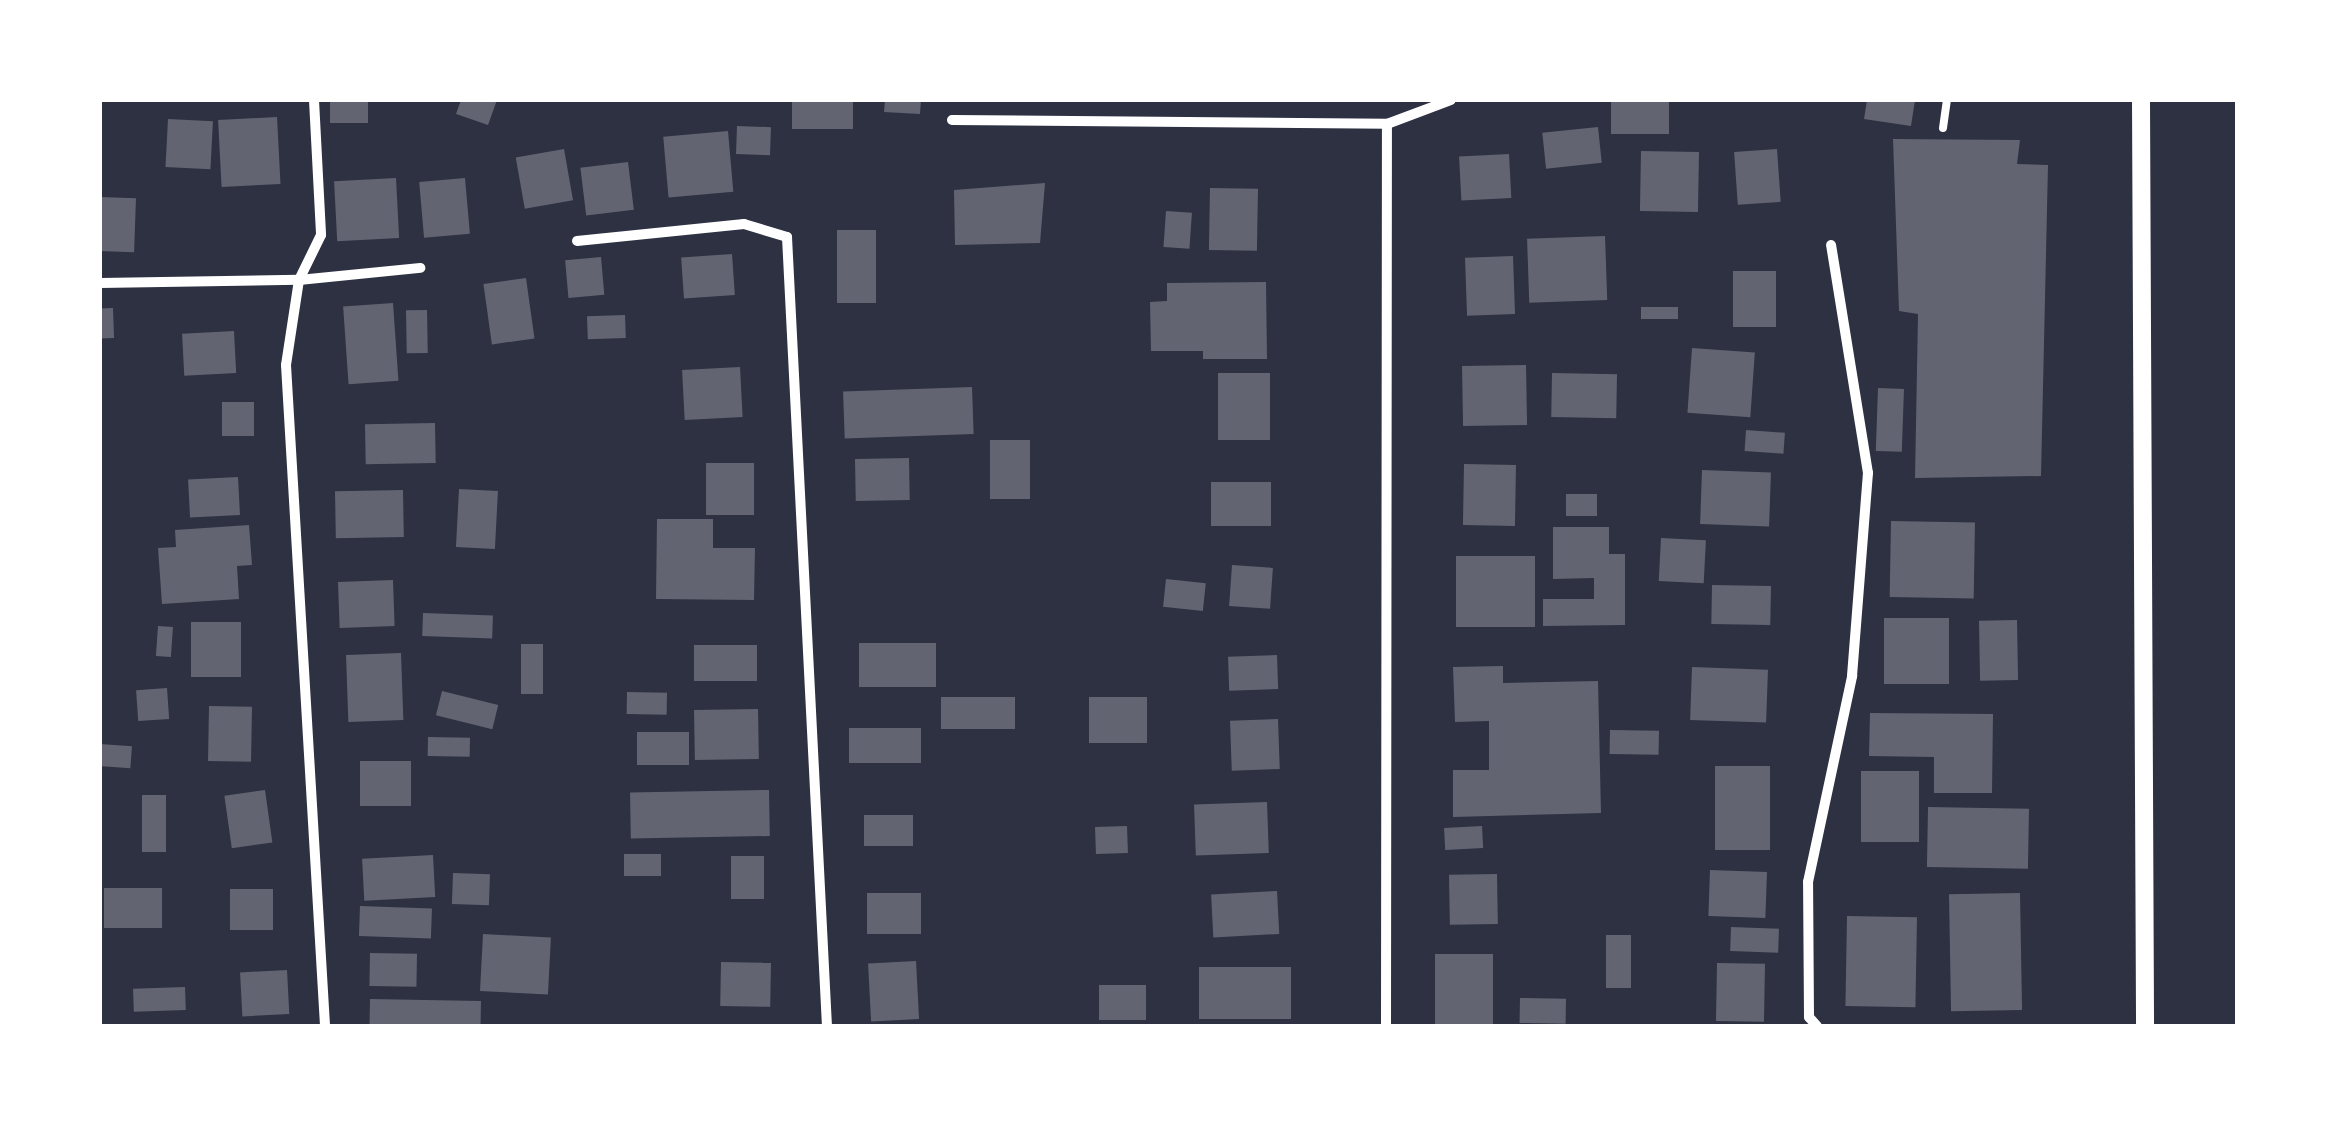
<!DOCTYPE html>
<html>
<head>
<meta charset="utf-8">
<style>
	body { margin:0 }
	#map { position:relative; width:2337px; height:1126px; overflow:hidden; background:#2d3142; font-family:"PT Sans Narrow",sans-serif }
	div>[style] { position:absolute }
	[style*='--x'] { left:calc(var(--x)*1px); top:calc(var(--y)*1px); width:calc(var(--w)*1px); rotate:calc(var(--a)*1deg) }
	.building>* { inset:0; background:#626471; transform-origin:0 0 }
	.service>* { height:8px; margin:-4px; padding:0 4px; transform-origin:4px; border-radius:4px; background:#fff }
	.minor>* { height:10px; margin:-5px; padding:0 5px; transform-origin:5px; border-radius:5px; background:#fff }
	.tertiary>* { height:18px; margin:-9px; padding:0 9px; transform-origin:9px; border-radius:9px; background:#fff }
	span { translate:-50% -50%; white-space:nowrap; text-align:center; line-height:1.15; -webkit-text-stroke:9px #fff; paint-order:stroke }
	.frame { position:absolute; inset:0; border:102px solid #fff; pointer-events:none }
</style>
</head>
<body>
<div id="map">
	<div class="building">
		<div style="left:330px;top:100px;width:38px;height:23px"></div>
		<div style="clip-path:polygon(461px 100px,497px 100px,488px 125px,456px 114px)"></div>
		<div style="left:792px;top:100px;width:61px;height:29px"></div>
		<div style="clip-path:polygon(885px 100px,921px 100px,920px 114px,884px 112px)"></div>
		<div style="left:1611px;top:100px;width:58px;height:34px"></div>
		<div style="clip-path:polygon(1867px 100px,1915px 100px,1911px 126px,1864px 119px)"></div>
		<div style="left:277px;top:117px;width:67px;height:59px;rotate:87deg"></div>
		<div style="left:168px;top:119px;width:45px;height:48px;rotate:3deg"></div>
		<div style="left:737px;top:126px;width:34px;height:28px;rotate:2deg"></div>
		<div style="left:1598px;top:127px;width:36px;height:56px;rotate:84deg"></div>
		<div style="left:728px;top:131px;width:61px;height:65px;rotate:85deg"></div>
		<div style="clip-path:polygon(1893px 139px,2020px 140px,2017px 164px,2048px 165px,2041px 476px,1915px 478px,1918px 314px,1899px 311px)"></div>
		<div style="left:564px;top:149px;width:52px;height:49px;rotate:80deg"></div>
		<div style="left:1777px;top:149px;width:53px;height:43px;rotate:86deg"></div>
		<div style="left:1641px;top:151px;width:58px;height:60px;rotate:1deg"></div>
		<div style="left:1509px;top:154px;width:44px;height:50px;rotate:87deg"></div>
		<div style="left:628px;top:162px;width:48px;height:48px;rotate:83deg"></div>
		<div style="left:396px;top:178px;width:60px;height:62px;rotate:87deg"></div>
		<div style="left:465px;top:178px;width:56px;height:46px;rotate:85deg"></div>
		<div style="clip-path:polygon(1045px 183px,1040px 243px,955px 245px,954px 190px)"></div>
		<div style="left:1210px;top:188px;width:48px;height:62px;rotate:1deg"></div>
		<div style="left:100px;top:197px;width:36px;height:54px;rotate:2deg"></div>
		<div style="left:1166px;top:211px;width:26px;height:36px;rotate:4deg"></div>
		<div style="left:837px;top:230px;width:39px;height:73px"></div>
		<div style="left:1605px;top:236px;width:64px;height:78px;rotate:88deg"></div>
		<div style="left:732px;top:254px;width:41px;height:51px;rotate:86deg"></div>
		<div style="left:1513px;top:256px;width:58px;height:48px;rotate:88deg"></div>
		<div style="left:601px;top:257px;width:38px;height:36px;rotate:85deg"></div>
		<div style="left:1733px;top:271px;width:43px;height:56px"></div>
		<div style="left:526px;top:278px;width:61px;height:43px;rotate:82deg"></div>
		<div style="clip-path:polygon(1266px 282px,1267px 359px,1203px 359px,1203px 351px,1151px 351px,1150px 302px,1167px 301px,1167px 283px)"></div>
		<div style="left:393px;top:303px;width:78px;height:50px;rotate:86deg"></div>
		<div style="left:1641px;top:307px;width:37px;height:12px"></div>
		<div style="left:113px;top:308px;width:30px;height:13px;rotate:88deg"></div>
		<div style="left:427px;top:310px;width:43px;height:21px;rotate:89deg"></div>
		<div style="left:625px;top:315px;width:23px;height:38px;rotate:88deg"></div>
		<div style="left:234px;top:331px;width:42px;height:52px;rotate:87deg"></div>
		<div style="left:1692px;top:348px;width:63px;height:65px;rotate:4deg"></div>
		<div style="left:1526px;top:365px;width:60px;height:64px;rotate:89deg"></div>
		<div style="left:740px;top:367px;width:50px;height:58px;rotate:87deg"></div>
		<div style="left:1218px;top:373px;width:52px;height:67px"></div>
		<div style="left:1552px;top:373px;width:65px;height:44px;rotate:1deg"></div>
		<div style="left:972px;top:387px;width:47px;height:129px;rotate:88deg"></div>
		<div style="left:1878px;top:388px;width:26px;height:63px;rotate:2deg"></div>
		<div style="left:222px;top:402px;width:32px;height:34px"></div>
		<div style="left:435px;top:423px;width:40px;height:70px;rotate:89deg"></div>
		<div style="left:1746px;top:430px;width:39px;height:21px;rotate:4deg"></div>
		<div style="left:990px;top:440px;width:40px;height:59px"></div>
		<div style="left:909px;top:458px;width:42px;height:54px;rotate:89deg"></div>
		<div style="left:706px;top:463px;width:48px;height:52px"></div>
		<div style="left:1464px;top:464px;width:52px;height:61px;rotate:1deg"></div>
		<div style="left:1702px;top:470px;width:69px;height:54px;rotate:2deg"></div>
		<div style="left:238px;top:477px;width:38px;height:50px;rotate:87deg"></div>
		<div style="left:1271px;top:482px;width:44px;height:60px;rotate:90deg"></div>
		<div style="left:459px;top:489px;width:39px;height:58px;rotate:3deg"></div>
		<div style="left:403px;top:490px;width:47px;height:68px;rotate:89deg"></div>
		<div style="left:1597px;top:494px;width:22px;height:31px;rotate:90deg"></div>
		<div style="clip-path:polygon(657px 519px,713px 519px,713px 548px,755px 548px,754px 600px,656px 599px)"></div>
		<div style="left:1891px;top:521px;width:84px;height:76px;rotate:1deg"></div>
		<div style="clip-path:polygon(249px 525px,252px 565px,237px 566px,239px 599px,162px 604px,158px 548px,176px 547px,175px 530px)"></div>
		<div style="clip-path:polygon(1553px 527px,1609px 527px,1609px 554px,1625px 554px,1625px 625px,1543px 626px,1543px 599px,1594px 599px,1594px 578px,1553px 579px)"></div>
		<div style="left:1661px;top:538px;width:45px;height:43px;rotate:3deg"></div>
		<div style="left:1456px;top:556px;width:79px;height:71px"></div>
		<div style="left:1232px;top:565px;width:41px;height:41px;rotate:4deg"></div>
		<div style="left:1166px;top:579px;width:40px;height:28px;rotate:6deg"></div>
		<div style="left:393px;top:580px;width:46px;height:55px;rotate:88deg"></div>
		<div style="left:1712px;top:585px;width:59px;height:39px;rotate:1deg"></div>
		<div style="left:423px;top:613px;width:70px;height:23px;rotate:2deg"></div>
		<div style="left:1884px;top:618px;width:65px;height:66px"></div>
		<div style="left:2017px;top:620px;width:60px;height:38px;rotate:89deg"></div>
		<div style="left:191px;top:622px;width:50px;height:55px"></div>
		<div style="left:158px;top:626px;width:15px;height:30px;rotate:4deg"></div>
		<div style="left:936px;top:643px;width:44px;height:77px;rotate:90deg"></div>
		<div style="left:521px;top:644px;width:22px;height:50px"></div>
		<div style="left:757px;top:645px;width:36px;height:63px;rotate:90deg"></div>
		<div style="left:401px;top:653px;width:67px;height:55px;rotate:88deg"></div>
		<div style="left:1277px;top:655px;width:34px;height:49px;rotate:88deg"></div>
		<div style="clip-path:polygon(1503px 666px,1503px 683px,1598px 681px,1601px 813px,1453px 817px,1453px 770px,1489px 770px,1489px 721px,1455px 722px,1453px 667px)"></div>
		<div style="left:1692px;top:667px;width:76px;height:53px;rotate:2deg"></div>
		<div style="left:167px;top:688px;width:31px;height:31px;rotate:86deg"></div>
		<div style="left:442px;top:691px;width:58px;height:25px;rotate:14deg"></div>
		<div style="left:627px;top:692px;width:40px;height:22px;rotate:1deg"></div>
		<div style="left:941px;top:697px;width:74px;height:32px"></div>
		<div style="left:1147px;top:697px;width:46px;height:58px;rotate:90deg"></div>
		<div style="left:209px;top:706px;width:43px;height:55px;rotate:1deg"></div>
		<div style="left:758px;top:709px;width:50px;height:64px;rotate:89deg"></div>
		<div style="clip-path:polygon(1870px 713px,1993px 714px,1992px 793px,1934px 793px,1934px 757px,1869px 756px)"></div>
		<div style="left:1278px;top:719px;width:50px;height:48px;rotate:88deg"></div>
		<div style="left:921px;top:728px;width:35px;height:72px;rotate:90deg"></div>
		<div style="left:1610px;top:730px;width:49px;height:24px;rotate:1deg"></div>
		<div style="left:637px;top:732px;width:52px;height:33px"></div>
		<div style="left:428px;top:737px;width:42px;height:19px;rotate:1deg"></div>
		<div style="left:100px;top:744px;width:32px;height:22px;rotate:4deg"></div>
		<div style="left:411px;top:761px;width:45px;height:51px;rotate:90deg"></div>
		<div style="left:1715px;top:766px;width:55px;height:84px"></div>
		<div style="left:1861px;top:771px;width:58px;height:71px"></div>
		<div style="left:265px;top:790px;width:53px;height:41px;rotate:82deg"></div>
		<div style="left:769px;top:790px;width:46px;height:139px;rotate:89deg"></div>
		<div style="left:142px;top:795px;width:24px;height:57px"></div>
		<div style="left:1267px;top:802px;width:51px;height:73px;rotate:88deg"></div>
		<div style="left:1928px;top:807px;width:101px;height:60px;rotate:1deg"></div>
		<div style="left:913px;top:815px;width:31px;height:49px;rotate:90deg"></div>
		<div style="left:1127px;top:826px;width:27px;height:32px;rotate:88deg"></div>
		<div style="left:1482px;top:826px;width:22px;height:38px;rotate:87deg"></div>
		<div style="left:624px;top:854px;width:37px;height:22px"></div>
		<div style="left:433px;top:855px;width:42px;height:71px;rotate:87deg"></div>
		<div style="left:731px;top:856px;width:33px;height:43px"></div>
		<div style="left:1710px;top:870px;width:57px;height:46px;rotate:2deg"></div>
		<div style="left:453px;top:873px;width:37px;height:31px;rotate:2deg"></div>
		<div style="left:1497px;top:874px;width:50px;height:48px;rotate:89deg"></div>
		<div style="left:162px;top:888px;width:40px;height:58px;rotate:90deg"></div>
		<div style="left:230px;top:889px;width:43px;height:41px"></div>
		<div style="left:1277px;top:891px;width:43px;height:66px;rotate:87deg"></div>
		<div style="left:867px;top:893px;width:54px;height:41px"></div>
		<div style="left:2020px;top:893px;width:117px;height:71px;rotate:89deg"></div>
		<div style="left:360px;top:906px;width:72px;height:30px;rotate:2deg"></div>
		<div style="left:1847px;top:916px;width:70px;height:90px;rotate:1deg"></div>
		<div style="left:1731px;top:927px;width:48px;height:24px;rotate:2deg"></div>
		<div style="left:483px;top:934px;width:68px;height:57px;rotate:3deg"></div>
		<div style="left:1606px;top:935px;width:25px;height:53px"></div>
		<div style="left:370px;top:953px;width:47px;height:33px;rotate:1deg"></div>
		<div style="left:1435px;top:954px;width:58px;height:72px"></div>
		<div style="left:916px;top:961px;width:58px;height:48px;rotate:87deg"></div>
		<div style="left:721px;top:962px;width:50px;height:44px;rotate:1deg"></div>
		<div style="left:1717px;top:963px;width:48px;height:58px;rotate:1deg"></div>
		<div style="left:1291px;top:967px;width:52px;height:92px;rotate:90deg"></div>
		<div style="left:287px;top:970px;width:44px;height:47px;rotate:87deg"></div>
		<div style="left:1146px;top:985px;width:35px;height:47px;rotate:90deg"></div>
		<div style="left:185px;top:987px;width:23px;height:52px;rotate:88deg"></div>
		<div style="left:1520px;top:998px;width:46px;height:25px;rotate:1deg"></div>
		<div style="left:370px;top:999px;width:111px;height:27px;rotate:1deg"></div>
	</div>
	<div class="service">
		<div style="--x:1943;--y:128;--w:28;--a:-82"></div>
	</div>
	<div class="minor">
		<div style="--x:314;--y:100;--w:135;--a:87"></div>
		<div style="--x:321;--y:235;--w:50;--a:116.1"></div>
		<div style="--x:299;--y:280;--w:86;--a:98.7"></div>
		<div style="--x:286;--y:365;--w:662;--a:86.62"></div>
		<div style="--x:952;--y:120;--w:435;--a:0.5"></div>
		<div style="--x:1387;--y:124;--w:68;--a:-20.6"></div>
		<div style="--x:577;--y:241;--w:168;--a:-5.8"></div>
		<div style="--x:744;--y:224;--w:45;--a:16.8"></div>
		<div style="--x:787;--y:237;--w:790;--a:87.1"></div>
		<div style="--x:100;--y:283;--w:199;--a:-0.9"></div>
		<div style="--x:299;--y:280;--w:122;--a:-5.7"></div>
		<div style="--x:1386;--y:1026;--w:902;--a:-89.94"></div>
		<div style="--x:1817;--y:1026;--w:12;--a:-132"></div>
		<div style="--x:1809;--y:1017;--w:135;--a:-90.4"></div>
		<div style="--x:1808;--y:882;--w:211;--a:-77.9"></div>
		<div style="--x:1852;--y:676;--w:204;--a:-85.5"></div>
		<div style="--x:1868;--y:473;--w:231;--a:-99.2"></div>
	</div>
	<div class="tertiary">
		<div style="--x:2141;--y:100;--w:926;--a:89.75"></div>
	</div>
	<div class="frame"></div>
</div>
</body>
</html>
